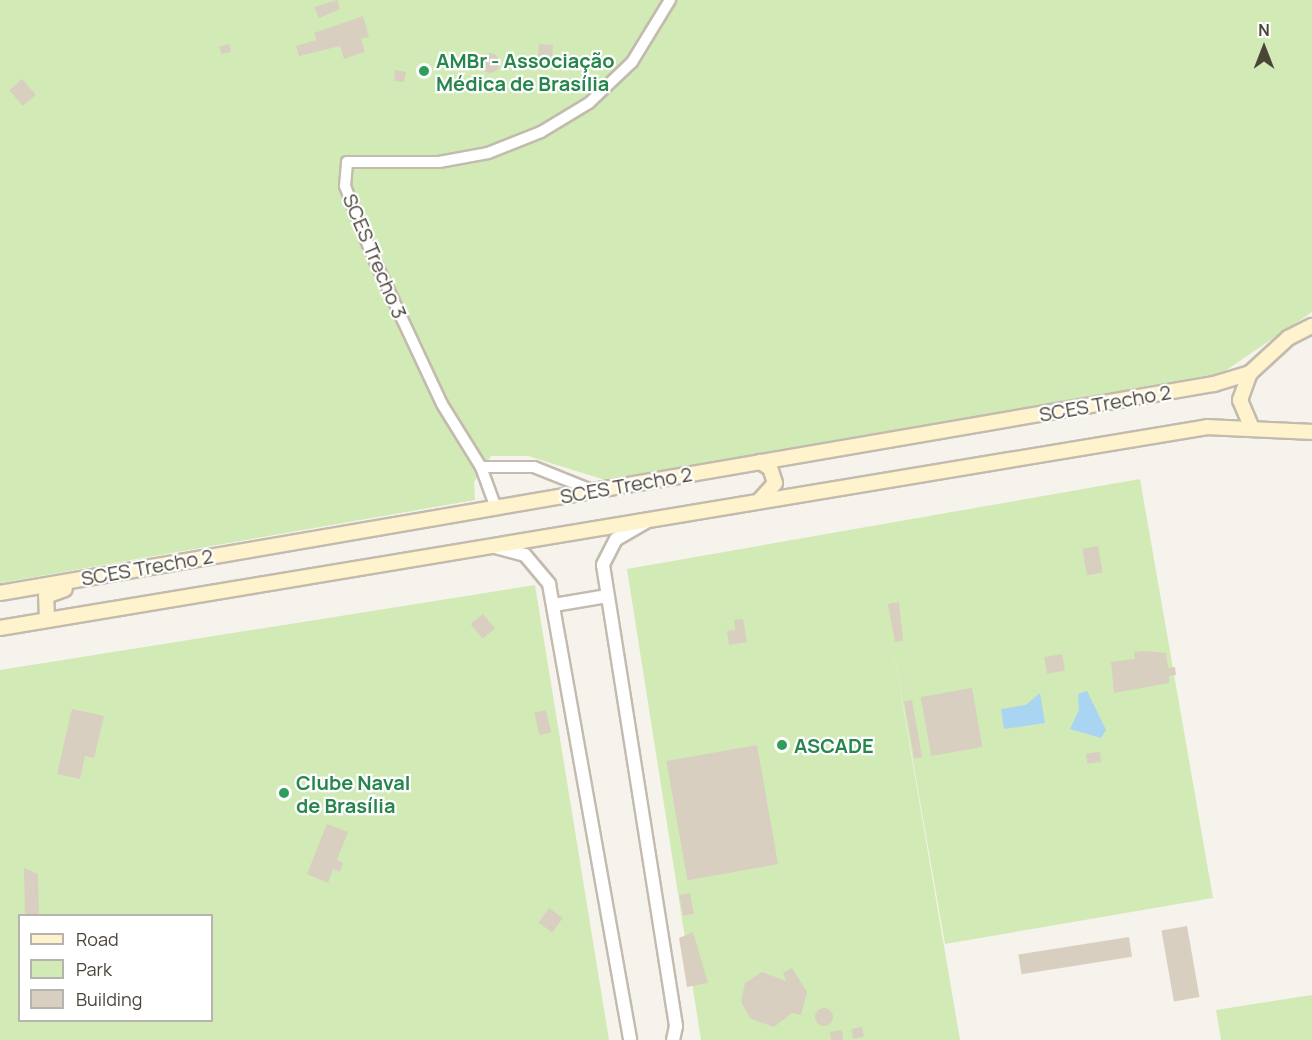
<!DOCTYPE html>
<html>
<head>
<meta charset="utf-8">
<style>
	body { margin:0 }
	#map { position:relative; width:1312px; height:1040px; overflow:hidden; background:#f6f3ec; font-family:Manrope,sans-serif }
	div>[style] { position:absolute }
	[style*='--x'] { left:calc(var(--x)*1px); top:calc(var(--y)*1px); width:calc(var(--w)*1px); rotate:calc(var(--a)*1deg) }
	.green>* { inset:0; background:#d2eab5 }
	.water>* { inset:0; background:#a9d4f2 }
	.building>* { inset:0; background:#d8cfc1; transform-origin:0 0 }
	.round { border-radius:50% }
	.roads { filter:drop-shadow(2px 0 #c2bbae) drop-shadow(-2px 0 #c2bbae) drop-shadow(0 2px #c2bbae) drop-shadow(0 -2px #c2bbae) }
	.minor>* { height:10px; margin:-5px; padding:0 5px; transform-origin:5px; border-radius:5px; background:#fff }
	.tertiary>* { height:12px; margin:-6px; padding:0 6px; transform-origin:6px; border-radius:6px; background:#fff }
	.secondary>* { height:14px; margin:-7px; padding:0 7px; transform-origin:7px; border-radius:7px; background:#fff3cd }
	.dots>* { width:16px; height:16px; translate:-50% -50%; box-sizing:border-box; border:3px solid #fff; border-radius:50% }
	span { translate:-50% -50%; white-space:nowrap; text-align:center; line-height:1.15; -webkit-text-stroke:4.5px #fff; paint-order:stroke }
	.leisure-label { font-size:20px; color:#27864d; font-weight:700 }
	.left { translate:0 -50%; text-align:left }
	.street-label { font-size:20px; color:#4b4439 }
	.legend { position:absolute; left:18px; top:914px; width:195px; height:108px; box-sizing:border-box; background:#fff; border:2px solid #b7b4b0; margin:0; padding:8px 10px; list-style:none; font-size:18px; color:#4b4439 }
	.legend li { display:flex; align-items:center; gap:12px; height:30px }
	.legend b { width:30px; border:2px solid #b7b4b0 }
	.north { position:absolute; left:1234px; top:18px; width:60px; height:60px; -webkit-text-stroke:4px #fff; paint-order:stroke; rotate:0deg; font-size:16px; font-weight:700; line-height:24px; text-align:center; color:#4b4439 }
	.north::after { content:''; display:block; margin:auto; width:21px; height:27px; background:#4b4439; clip-path:polygon(50% 0,100% 100%,50% 72%,0 100%) }
</style>
</head>
<body>
<div id="map">
	<div class="green">
		<div style="clip-path:polygon(0 0,1312px 0,1312px 312px,1222px 373px,605px 480px,528px 456px,491px 456px,474px 482px,475px 500px,0 583px)"></div>
		<div style="clip-path:polygon(1140px 479px,1213px 898px,945px 944px,890px 630px,960px 1040px,701px 1040px,627px 569px)"></div>
		<div style="clip-path:polygon(evenodd,535px 585px,609px 1040px,0 1040px,0 670px,535px 585px,20px 916px,212px 916px,212px 1020px,20px 1020px,20px 916px)"></div>
		<div style="clip-path:polygon(1312px 995px,1312px 1040px,1221px 1040px,1216px 1010px)"></div>
	</div>
	<div class="water">
		<div style="clip-path:polygon(1087px 691px,1106px 730px,1101px 738px,1070px 729px,1079px 710px,1078px 694px)"></div>
		<div style="clip-path:polygon(1040px 693px,1045px 723px,1004px 729px,1001px 709px,1026px 705px)"></div>
	</div>
	<div class="building">
		<div style="clip-path:polygon(337px 0,340px 9px,319px 18px,314px 7px)"></div>
		<div style="clip-path:polygon(363px 16px,369px 37px,361px 39px,365px 52px,344px 59px,340px 46px,299px 56px,296px 46px,316px 40px,314px 33px)"></div>
		<div style="left:229px;top:44px;width:8px;height:10px;rotate:76deg"></div>
		<div style="left:539px;top:44px;width:14px;height:23px;rotate:4deg"></div>
		<div class="round" style="left:480px;top:53px;width:20px;height:20px"></div>
		<div style="clip-path:polygon(395px 70px,406px 72px,404px 82px,394px 81px)"></div>
		<div style="left:22px;top:79px;width:21px;height:17px;rotate:49deg"></div>
		<div style="left:1098px;top:546px;width:27px;height:16px;rotate:80deg"></div>
		<div style="clip-path:polygon(899px 602px,903px 641px,895px 642px,888px 604px)"></div>
		<div style="left:483px;top:614px;width:19px;height:16px;rotate:51deg"></div>
		<div style="clip-path:polygon(743px 619px,747px 642px,729px 645px,727px 631px,735px 630px,734px 620px)"></div>
		<div style="clip-path:polygon(1143px 651px,1166px 653px,1168px 668px,1175px 667px,1176px 675px,1169px 676px,1169px 683px,1114px 693px,1111px 662px,1135px 659px,1134px 652px)"></div>
		<div style="left:1062px;top:654px;width:17px;height:18px;rotate:80deg"></div>
		<div style="left:972px;top:688px;width:60px;height:52px;rotate:80deg"></div>
		<div style="left:912px;top:700px;width:58px;height:8px;rotate:80deg"></div>
		<div style="clip-path:polygon(72px 709px,104px 716px,94px 758px,85px 756px,80px 779px,57px 774px)"></div>
		<div style="left:546px;top:710px;width:23px;height:12px;rotate:77deg"></div>
		<div style="left:757px;top:745px;width:121px;height:92px;rotate:80deg"></div>
		<div style="left:1100px;top:752px;width:10px;height:14px;rotate:84deg"></div>
		<div style="clip-path:polygon(327px 824px,348px 832px,337px 860px,343px 863px,340px 872px,333px 869px,328px 883px,307px 874px)"></div>
		<div style="clip-path:polygon(24px 868px,38px 874px,39px 916px,25px 916px)"></div>
		<div style="left:690px;top:893px;width:21px;height:11px;rotate:79deg"></div>
		<div style="left:549px;top:908px;width:17px;height:18px;rotate:36deg"></div>
		<div style="left:1187px;top:926px;width:72px;height:26px;rotate:80deg"></div>
		<div style="clip-path:polygon(693px 932px,708px 983px,687px 987px,679px 938px)"></div>
		<div style="left:1129px;top:937px;width:20px;height:112px;rotate:81deg"></div>
		<div style="clip-path:polygon(792px 968px,807px 992px,801px 1015px,792px 1013px,774px 1027px,751px 1019px,741px 1002px,745px 983px,762px 972px,786px 981px,783px 973px)"></div>
		<div class="round" style="left:815px;top:1008px;width:18px;height:18px"></div>
		<div style="left:862px;top:1027px;width:10px;height:11px;rotate:79deg"></div>
		<div style="clip-path:polygon(842px 1030px,843px 1040px,831px 1040px,830px 1032px)"></div>
	</div>
	<div class="roads">
		<div class="minor">
			<div style="--x:481;--y:467;--w:53;--a:0"></div>
			<div style="--x:534;--y:467;--w:65;--a:21.8"></div>
			<div style="--x:496;--y:508;--w:44;--a:-110.1"></div>
			<div style="--x:481;--y:467;--w:74;--a:-121.8"></div>
			<div style="--x:442;--y:404;--w:170;--a:-115.1"></div>
			<div style="--x:370;--y:250;--w:69;--a:-111.3"></div>
			<div style="--x:345;--y:186;--w:24;--a:-85"></div>
			<div style="--x:347;--y:162;--w:92;--a:0"></div>
			<div style="--x:439;--y:162;--w:50;--a:-10.4"></div>
			<div style="--x:488;--y:153;--w:57;--a:-21.6"></div>
			<div style="--x:541;--y:132;--w:56;--a:-31.1"></div>
			<div style="--x:589;--y:103;--w:59;--a:-43.6"></div>
			<div style="--x:632;--y:62;--w:73;--a:-58.5"></div>
		</div>
		<div class="tertiary">
			<div style="--x:646;--y:522;--w:34;--a:150"></div>
			<div style="--x:616;--y:539;--w:29;--a:117"></div>
			<div style="--x:603;--y:565;--w:467;--a:81"></div>
			<div style="--x:676;--y:1026;--w:14;--a:102"></div>
			<div style="--x:495;--y:547;--w:31;--a:15"></div>
			<div style="--x:525;--y:555;--w:38;--a:50"></div>
			<div style="--x:549;--y:584;--w:463;--a:79.9"></div>
			<div style="--x:554;--y:605;--w:54;--a:-9.6"></div>
		</div>
		<div class="secondary">
			<div style="--x:1251;--y:426;--w:28;--a:-113"></div>
			<div style="--x:1240;--y:400;--w:29;--a:-70"></div>
			<div style="--x:1250;--y:373;--w:52;--a:-42.6"></div>
			<div style="--x:1288;--y:338;--w:27;--a:-27"></div>
			<div style="--x:759;--y:501;--w:24;--a:-48"></div>
			<div style="--x:775;--y:483;--w:16;--a:-108"></div>
			<div style="--x:770;--y:468;--w:12;--a:-149"></div>
			<div style="--x:0;--y:593;--w:1232;--a:-9.77"></div>
			<div style="--x:1214;--y:384;--w:38;--a:-17"></div>
			<div style="--x:47;--y:620;--w:24;--a:-92"></div>
			<div style="--x:46;--y:596;--w:20;--a:-20"></div>
			<div style="--x:0;--y:628;--w:1224;--a:-9.45"></div>
			<div style="--x:1207;--y:427;--w:105;--a:2.7"></div>
		</div>
	</div>
	<div class="dots">
		<div style="left:424px;top:71px;background:#2e9e5b"></div>
		<div style="left:782px;top:745px;background:#2e9e5b"></div>
		<div style="left:284px;top:793px;background:#2e9e5b"></div>
	</div>
	<div class="leisure-label">
		<span class="left" style="left:436px;top:72px">AMBr - Associação<br>Médica de Brasília</span>
		<span class="left" style="left:794px;top:745px">ASCADE</span>
		<span class="left" style="left:296px;top:794px">Clube Naval<br>de Brasília</span>
	</div>
	<div class="street-label">
		<span style="left:375px;top:256px;rotate:67deg">SCES Trecho 3</span>
		<span style="left:1105px;top:403px;rotate:-10deg">SCES Trecho 2</span>
		<span style="left:626px;top:485px;rotate:-10deg">SCES Trecho 2</span>
		<span style="left:147px;top:567px;rotate:-10deg">SCES Trecho 2</span>
	</div>
	<ul class="legend">
	<li><b style="height:8px;background:#fff3cd"></b>Road</li>
	<li><b style="height:16px;background:#d2eab5"></b>Park</li>
	<li><b style="height:16px;background:#d8cfc1"></b>Building</li>
	</ul>
	<div class="north">N</div>
</div>
</body>
</html>
